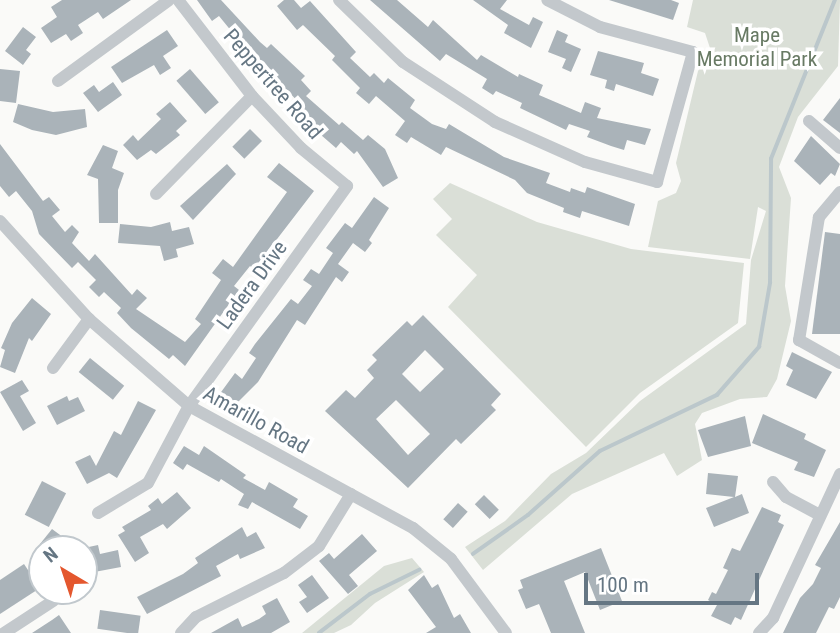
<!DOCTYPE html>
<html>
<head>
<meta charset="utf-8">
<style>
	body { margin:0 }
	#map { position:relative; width:840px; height:633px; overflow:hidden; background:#fafaf8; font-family:"Roboto Condensed",sans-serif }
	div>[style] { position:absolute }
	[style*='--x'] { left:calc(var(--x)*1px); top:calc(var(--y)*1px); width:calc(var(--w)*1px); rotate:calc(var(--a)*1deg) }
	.green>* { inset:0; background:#dadfd7 }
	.stream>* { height:3.5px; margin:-1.75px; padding:0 1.75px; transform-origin:1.75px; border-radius:1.75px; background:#bbc7cb }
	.building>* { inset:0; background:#aab3b9; transform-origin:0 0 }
	.minor>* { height:12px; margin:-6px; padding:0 6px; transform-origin:6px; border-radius:6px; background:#c3c8cc }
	span { translate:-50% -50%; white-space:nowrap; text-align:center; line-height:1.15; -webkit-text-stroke:7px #fff; paint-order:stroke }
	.park-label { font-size:21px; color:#687a64 }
	.street-label { font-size:21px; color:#657683 }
	.north { position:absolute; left:28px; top:535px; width:70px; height:70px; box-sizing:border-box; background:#fff; border:2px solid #c1c8cd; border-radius:50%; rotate:321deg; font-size:19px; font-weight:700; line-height:28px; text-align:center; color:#657683 }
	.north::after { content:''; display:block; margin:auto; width:24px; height:32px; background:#e4572e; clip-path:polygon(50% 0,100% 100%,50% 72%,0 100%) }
	.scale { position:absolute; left:584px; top:573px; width:175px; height:32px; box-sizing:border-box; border:4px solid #657683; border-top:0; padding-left:9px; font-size:21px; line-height:24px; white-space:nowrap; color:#657683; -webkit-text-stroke:5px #fff; paint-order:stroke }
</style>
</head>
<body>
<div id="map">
	<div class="green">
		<div style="clip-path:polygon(693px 0,840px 0,838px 66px,798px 117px,779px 167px,791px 198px,785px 286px,791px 321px,777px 379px,767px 397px,740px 399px,702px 413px,695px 424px,702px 460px,677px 476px,664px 453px,572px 494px,483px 570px,465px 547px,505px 521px,551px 474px,586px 453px,640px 401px,746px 324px,751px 260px,766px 211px,758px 207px,750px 259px,648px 247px,658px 201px,676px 193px,681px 181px,676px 163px,698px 71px,711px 51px,705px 33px,687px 27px)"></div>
		<div style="clip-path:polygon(450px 183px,537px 222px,631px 249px,744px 263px,738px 323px,640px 393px,586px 447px,448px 307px,477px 275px,436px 235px,452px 219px,433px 199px)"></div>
		<div style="clip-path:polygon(412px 558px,424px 572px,375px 603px,351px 625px,334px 633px,302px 633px,384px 566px)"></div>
	</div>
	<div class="stream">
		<div style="--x:473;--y:554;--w:67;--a:-35.3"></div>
		<div style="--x:528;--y:515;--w:96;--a:-41.6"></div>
		<div style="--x:600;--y:451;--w:130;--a:-25.6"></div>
		<div style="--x:717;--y:395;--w:64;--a:-48.8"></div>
		<div style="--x:759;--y:347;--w:65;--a:-80.2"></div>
		<div style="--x:770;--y:283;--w:124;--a:-89.5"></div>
		<div style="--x:771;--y:159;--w:171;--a:-68.1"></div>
		<div style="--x:319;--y:633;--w:64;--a:-37.4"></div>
		<div style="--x:370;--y:594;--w:55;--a:-26.1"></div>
	</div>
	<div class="building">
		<div style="clip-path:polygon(62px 0,131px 0,103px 19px,98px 12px,78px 25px,83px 33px,71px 41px,66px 34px,51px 43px,41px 28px,57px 17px,51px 7px)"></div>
		<div style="clip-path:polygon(197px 0,221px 0,260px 42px,267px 48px,271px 44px,305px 76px,301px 80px,311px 91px,306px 96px,339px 125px,342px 122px,363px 140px,368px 135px,385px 149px,398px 178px,383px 187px,357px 151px,354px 154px,341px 142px,336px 148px,298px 115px,304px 108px,286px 89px,278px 96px,268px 86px,272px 83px,254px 63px,250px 66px,230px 44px,237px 38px,219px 16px,212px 21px)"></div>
		<div style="clip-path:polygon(284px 0,294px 0,301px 8px,310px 1px,356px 52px,350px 58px,370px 77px,374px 73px,384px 83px,388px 78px,415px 100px,410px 108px,432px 124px,446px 129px,449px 124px,504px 157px,550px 173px,546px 183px,570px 192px,571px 188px,585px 193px,587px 187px,635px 204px,629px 226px,582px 211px,580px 218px,563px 212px,564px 208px,527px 193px,515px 180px,446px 147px,441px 155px,411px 137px,407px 143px,395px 135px,405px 121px,376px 96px,369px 104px,356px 93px,360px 88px,332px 60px,335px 56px,303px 25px,297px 30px,277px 6px)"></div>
		<div style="clip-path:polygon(370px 0,397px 0,428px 27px,433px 20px,477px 60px,481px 55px,518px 77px,519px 74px,543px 85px,539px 95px,581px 113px,585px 102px,601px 108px,597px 118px,651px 129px,645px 145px,627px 140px,624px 150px,611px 146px,587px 137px,590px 131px,569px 124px,566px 130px,520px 108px,522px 103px,496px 91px,493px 95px,482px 88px,487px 79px,446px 54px,440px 61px)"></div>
		<div style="clip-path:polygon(473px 0,507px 0,500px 9px,529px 25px,533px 17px,543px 22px,531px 48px,504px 33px,508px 25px)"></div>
		<div style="clip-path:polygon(609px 0,671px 0,679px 3px,673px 20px)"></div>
		<div style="clip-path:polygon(23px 27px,36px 37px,26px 50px,31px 54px,23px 65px,5px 51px)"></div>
		<div style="clip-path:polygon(167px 30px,178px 46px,163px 56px,171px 68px,160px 75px,154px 65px,122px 83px,111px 67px)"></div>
		<div style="clip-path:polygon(557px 30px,568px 35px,565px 42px,581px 49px,571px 72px,562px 68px,566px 59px,548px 52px)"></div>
		<div style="clip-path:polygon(598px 51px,644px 63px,641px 73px,659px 79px,653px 96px,616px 84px,614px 91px,605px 88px,607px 80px,590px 75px)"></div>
		<div style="clip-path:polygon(0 69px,20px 71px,16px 103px,0 101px)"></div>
		<div style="left:190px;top:69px;width:44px;height:18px;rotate:49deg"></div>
		<div style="clip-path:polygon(113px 82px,122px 95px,98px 112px,83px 93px,94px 85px,99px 92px)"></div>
		<div style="clip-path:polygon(840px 98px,840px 133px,823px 120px)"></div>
		<div style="clip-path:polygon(170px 102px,187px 121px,176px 131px,180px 135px,156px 154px,151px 150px,137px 160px,123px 145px,133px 135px,138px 141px,161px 119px,156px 114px)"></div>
		<div style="clip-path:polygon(18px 104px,53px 112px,85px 109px,87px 127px,56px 135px,32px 130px,13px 122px)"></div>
		<div style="left:250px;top:129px;width:17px;height:25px;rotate:45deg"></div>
		<div style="clip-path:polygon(811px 136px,840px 164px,835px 176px,831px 173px,820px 185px,794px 161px)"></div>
		<div style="clip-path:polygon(0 144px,43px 201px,49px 197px,60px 210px,52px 216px,65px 232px,72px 225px,79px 232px,72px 243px,89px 261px,95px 254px,132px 295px,137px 289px,147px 298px,136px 309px,185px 342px,201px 324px,195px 319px,221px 280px,212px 273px,223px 259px,233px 267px,287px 192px,267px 177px,279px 163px,314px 191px,254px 269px,250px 266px,234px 286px,239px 290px,185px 366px,173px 355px,169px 359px,131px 328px,117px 313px,121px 308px,104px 292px,99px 297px,89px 287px,96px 280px,78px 262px,72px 268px,39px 234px,32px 211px,16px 191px,9px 197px,0 186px)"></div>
		<div style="clip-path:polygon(103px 145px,118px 151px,112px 168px,124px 173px,118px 190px,118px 223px,99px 223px,98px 179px,87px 175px)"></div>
		<div style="clip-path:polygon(227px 164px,236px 174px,193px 220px,180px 206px)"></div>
		<div style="clip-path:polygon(374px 197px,389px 208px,369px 240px,372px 243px,365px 252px,353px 243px,338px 264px,349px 272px,342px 282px,336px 277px,305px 325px,297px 320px,258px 382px,230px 410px,216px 399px,235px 373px,242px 379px,256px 358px,249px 353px,255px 344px,291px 299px,298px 304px,312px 286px,303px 280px,311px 269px,319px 274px,333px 253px,326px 248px,345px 223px,352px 228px)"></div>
		<div style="clip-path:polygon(170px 222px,172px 231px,189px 227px,194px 244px,176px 249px,178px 257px,164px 261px,160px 246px,118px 243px,120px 224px,151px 227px)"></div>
		<div style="clip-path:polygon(825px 232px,840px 234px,840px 334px,812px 334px)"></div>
		<div style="clip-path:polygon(32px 298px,51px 314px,32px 341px,29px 338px,15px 373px,0 367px,5px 350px,1px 348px,12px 323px)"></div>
		<div style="clip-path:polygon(evenodd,423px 315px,501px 394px,491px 405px,496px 410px,461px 444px,456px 439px,408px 488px,325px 411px,346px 390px,355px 398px,374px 378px,367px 370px,377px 360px,372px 355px,407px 321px,412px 326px,423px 315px,425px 350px,444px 369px,420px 392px,402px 374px,425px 350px,423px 315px,396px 400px,430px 434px,408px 455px,376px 419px,396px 400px)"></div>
		<div style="clip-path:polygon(792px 352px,832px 372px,816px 399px,786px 385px,793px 370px,786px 366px)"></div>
		<div style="left:90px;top:358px;width:44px;height:18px;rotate:39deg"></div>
		<div style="clip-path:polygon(22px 380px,29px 391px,20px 396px,36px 423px,23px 431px,0 392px)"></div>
		<div style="clip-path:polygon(67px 396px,69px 401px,78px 397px,85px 411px,57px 425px,47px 406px)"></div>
		<div style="clip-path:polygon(138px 401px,156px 410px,117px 478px,109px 473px,87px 484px,75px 462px,90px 455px,96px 466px,114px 431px,121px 435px)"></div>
		<div style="clip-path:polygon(763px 414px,806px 434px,804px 439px,826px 450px,814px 477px,794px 470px,798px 462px,752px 443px)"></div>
		<div style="clip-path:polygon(745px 416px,751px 446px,708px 457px,698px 430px)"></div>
		<div style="clip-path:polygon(184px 446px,199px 455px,204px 446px,246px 475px,243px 478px,265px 490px,269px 482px,298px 499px,293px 507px,308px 516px,300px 529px,252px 502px,248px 509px,238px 505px,244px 494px,221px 479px,219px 482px,187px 464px,183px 470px,173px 463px)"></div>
		<div style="clip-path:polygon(708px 473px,738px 476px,735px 497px,742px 494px,749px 513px,714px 527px,706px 508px,734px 497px,706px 494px)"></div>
		<div style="left:42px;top:481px;width:27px;height:38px;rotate:27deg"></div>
		<div style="clip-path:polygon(177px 492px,191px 508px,167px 529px,163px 524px,140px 537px,149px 553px,135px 562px,118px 535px,125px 531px,122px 527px,151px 510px,148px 506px,158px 498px,162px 504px)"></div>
		<div style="left:484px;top:495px;width:21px;height:13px;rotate:45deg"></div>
		<div style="left:458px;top:503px;width:13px;height:22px;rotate:42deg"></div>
		<div style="clip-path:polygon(762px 507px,781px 515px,778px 522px,784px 525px,741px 620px,735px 617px,731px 625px,711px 616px,717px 605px,708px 600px,712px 592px,716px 594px,728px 570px,723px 568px,732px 548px,740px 551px)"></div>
		<div style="clip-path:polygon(840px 522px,840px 597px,834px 609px,829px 607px,816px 633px,783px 633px,800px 598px,813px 584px,821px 568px,815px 565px)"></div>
		<div style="clip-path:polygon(242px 527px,247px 537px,256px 532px,265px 548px,240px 559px,238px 554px,216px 566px,221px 576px,147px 614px,137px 597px,183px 574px,198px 563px,195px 558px)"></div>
		<div style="clip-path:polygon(52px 529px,79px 549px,47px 549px,40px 544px)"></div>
		<div style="clip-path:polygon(362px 534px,377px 551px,349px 575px,358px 586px,348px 594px,319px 561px,329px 553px,334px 559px)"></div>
		<div style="clip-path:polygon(98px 545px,100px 554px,118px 550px,121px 567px,89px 573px,84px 548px)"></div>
		<div style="clip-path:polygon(601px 548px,622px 601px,600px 610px,585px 572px,564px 581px,585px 633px,551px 633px,539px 604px,526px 609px,518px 590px,523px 588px,520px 580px)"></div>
		<div style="clip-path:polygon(24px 564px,40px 588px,0 614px,0 580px)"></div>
		<div style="clip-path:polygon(312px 575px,329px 598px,307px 613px,299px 602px,307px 597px,298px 585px)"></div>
		<div style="clip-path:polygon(424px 575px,432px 588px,438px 584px,454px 618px,460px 614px,471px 633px,426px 633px,436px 627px,408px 590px)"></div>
		<div style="clip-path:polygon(277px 598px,290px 622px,271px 633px,211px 633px,238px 618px,242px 627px,259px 619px,266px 614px,262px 606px)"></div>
		<div style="left:100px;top:610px;width:41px;height:19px;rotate:8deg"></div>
		<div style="clip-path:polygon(59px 615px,71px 633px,32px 633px,52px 620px)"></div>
	</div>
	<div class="minor">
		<div style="--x:339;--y:0;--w:89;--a:44.1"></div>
		<div style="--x:403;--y:62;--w:110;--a:33.1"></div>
		<div style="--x:495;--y:122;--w:98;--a:24"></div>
		<div style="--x:585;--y:162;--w:75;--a:15.5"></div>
		<div style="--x:657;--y:182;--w:135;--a:-74.5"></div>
		<div style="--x:693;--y:52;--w:96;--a:-165"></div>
		<div style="--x:600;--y:27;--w:59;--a:-153"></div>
		<div style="--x:58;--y:81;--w:137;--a:-36.1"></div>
		<div style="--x:809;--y:121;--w:41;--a:41.1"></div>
		<div style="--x:840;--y:192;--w:33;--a:130"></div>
		<div style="--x:819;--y:217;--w:125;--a:99.2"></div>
		<div style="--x:799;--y:340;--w:47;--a:29.3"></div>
		<div style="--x:156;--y:194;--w:137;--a:-45.6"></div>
		<div style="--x:0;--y:221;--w:132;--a:47.8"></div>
		<div style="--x:89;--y:319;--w:133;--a:41"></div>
		<div style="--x:189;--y:406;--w:255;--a:28.6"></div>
		<div style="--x:413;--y:528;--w:49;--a:39.2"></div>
		<div style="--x:451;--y:559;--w:92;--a:53.4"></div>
		<div style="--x:53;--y:368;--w:61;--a:-53.7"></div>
		<div style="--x:773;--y:482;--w:20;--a:49"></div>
		<div style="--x:786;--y:497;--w:38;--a:28"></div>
		<div style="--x:98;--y:513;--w:58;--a:-31"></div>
		<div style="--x:148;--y:483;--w:87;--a:-62"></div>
		<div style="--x:189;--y:406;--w:271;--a:-54.3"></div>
		<div style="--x:347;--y:186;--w:60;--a:-140.4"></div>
		<div style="--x:301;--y:148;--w:71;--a:-133.3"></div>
		<div style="--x:252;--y:96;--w:121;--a:-127.6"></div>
		<div style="--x:4;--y:633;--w:59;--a:-33.1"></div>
		<div style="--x:181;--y:633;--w:22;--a:-47"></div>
		<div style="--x:196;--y:617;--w:98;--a:-26.6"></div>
		<div style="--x:284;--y:573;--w:44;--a:-37.6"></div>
		<div style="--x:319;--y:546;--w:61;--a:-58.4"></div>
		<div style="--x:759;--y:633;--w:21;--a:-47"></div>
		<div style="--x:773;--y:618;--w:159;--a:-65"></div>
	</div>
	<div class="park-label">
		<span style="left:757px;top:47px">Mape<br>Memorial Park</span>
	</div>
	<div class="street-label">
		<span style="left:273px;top:84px;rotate:49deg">Peppertree Road</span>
		<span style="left:252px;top:285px;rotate:-54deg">Ladera Drive</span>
		<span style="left:256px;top:420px;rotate:29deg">Amarillo Road</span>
	</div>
	<div class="north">N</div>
	<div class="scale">100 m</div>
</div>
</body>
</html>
